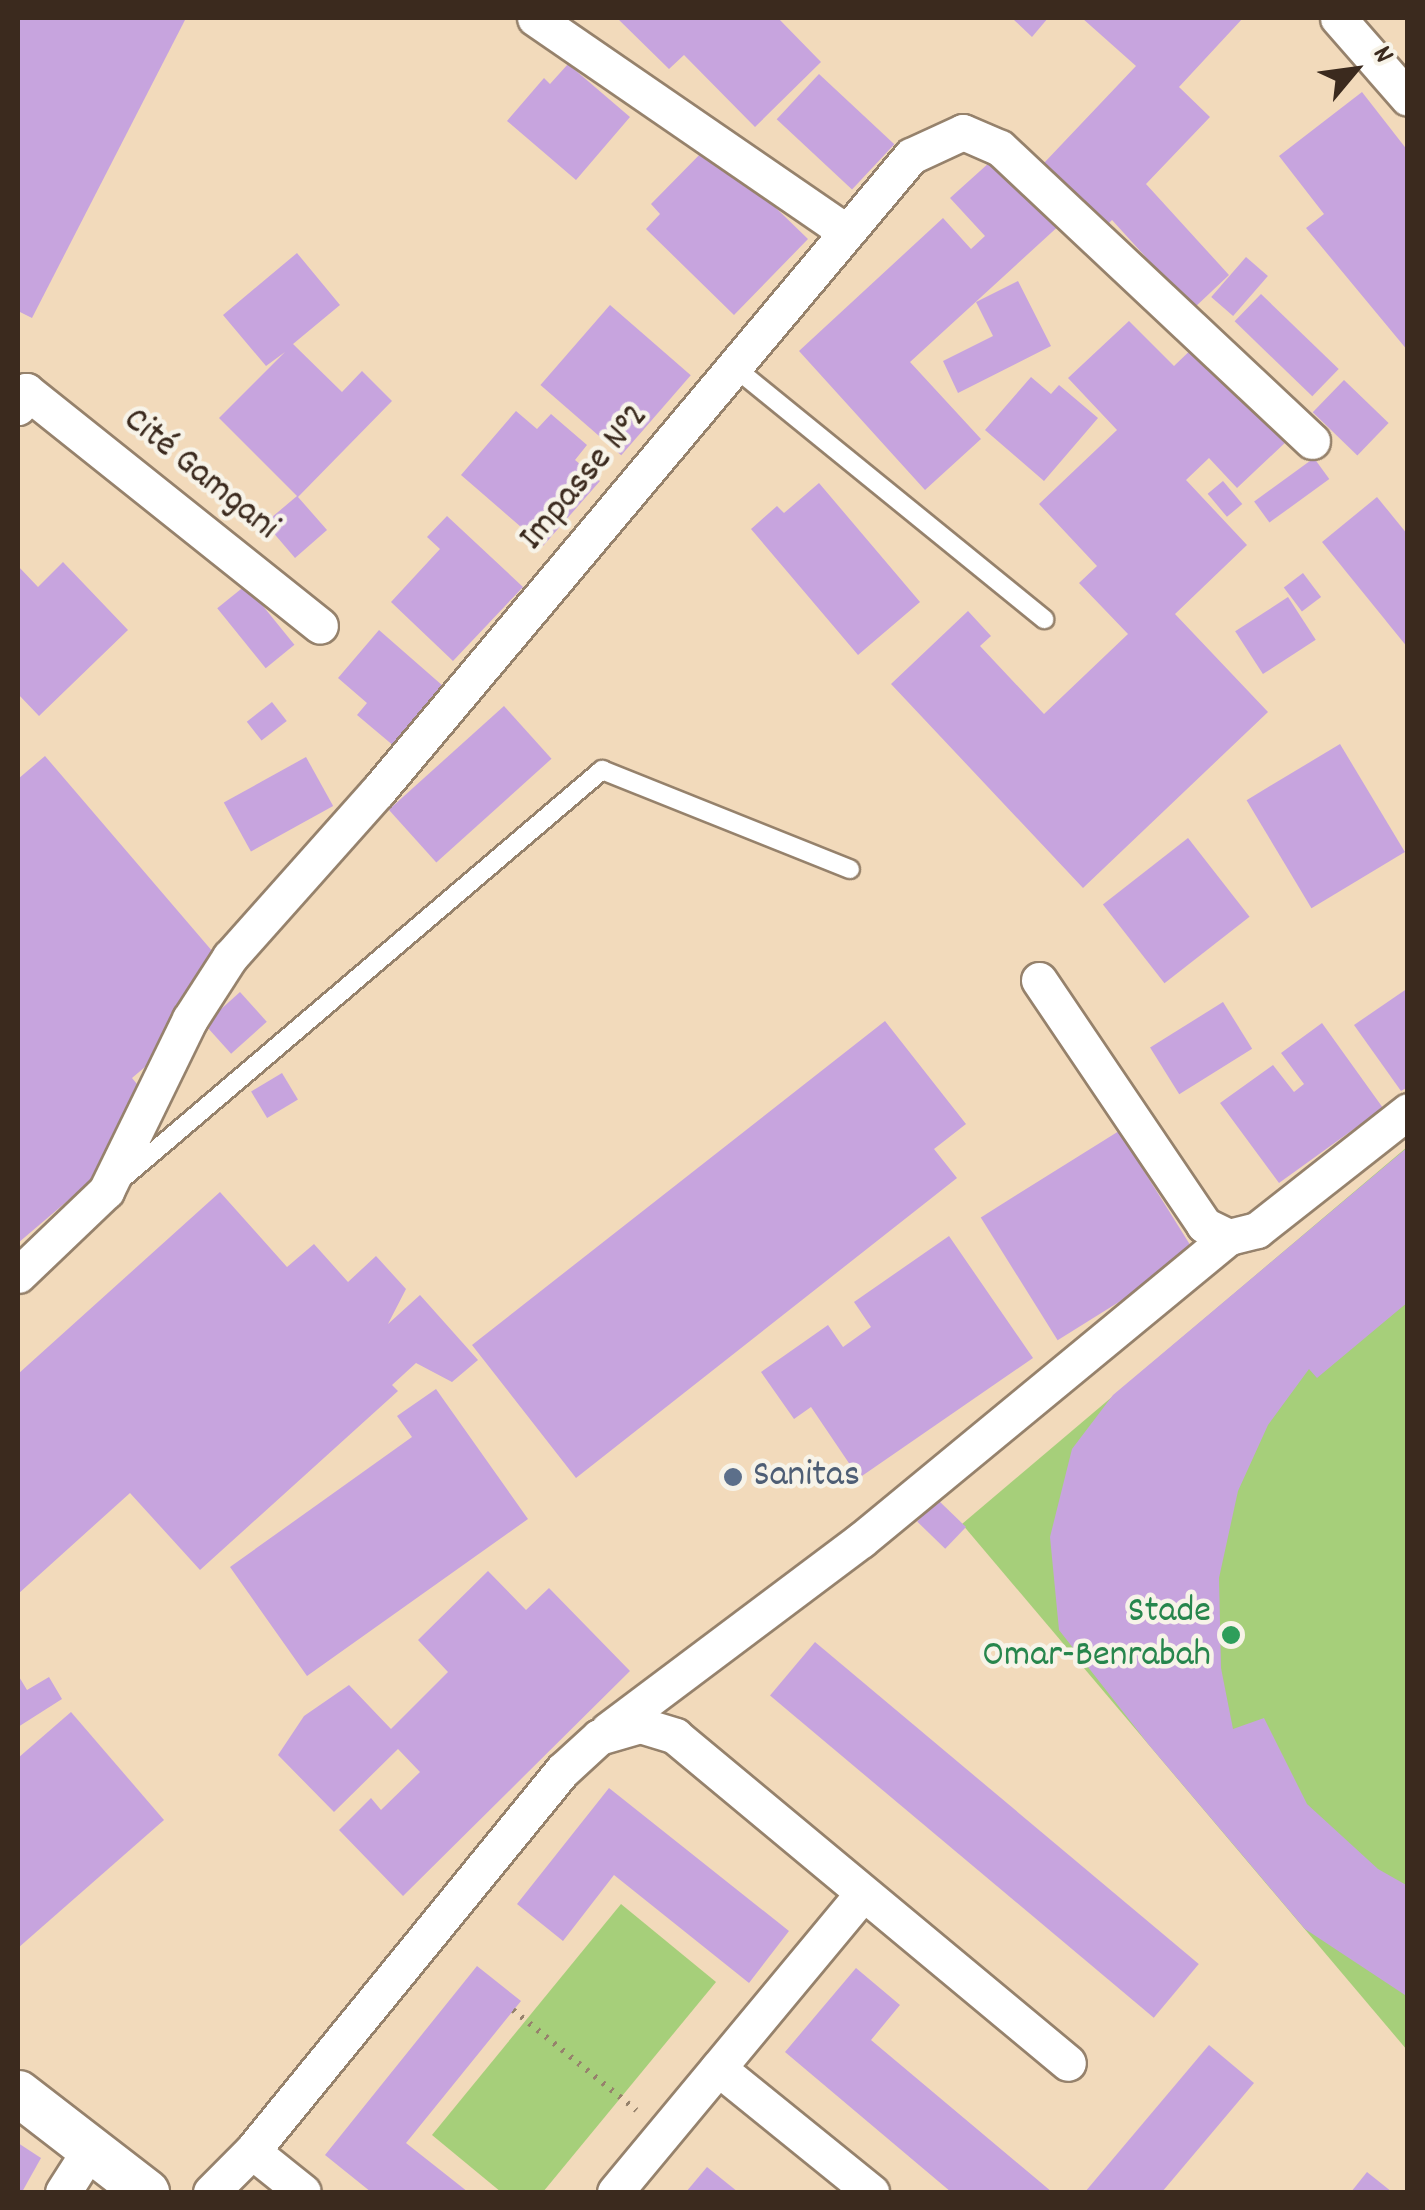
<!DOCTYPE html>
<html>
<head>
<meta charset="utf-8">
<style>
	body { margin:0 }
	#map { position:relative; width:1425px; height:2210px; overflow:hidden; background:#f2dabb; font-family:Dekko,sans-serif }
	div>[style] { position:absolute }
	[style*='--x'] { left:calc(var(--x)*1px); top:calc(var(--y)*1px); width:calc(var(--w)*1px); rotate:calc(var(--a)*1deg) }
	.green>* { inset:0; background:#a6cf7a }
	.building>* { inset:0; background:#c7a4de; transform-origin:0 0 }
	.path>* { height:6px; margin-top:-3px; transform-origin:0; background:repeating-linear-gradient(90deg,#96826c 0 2.5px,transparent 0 10.5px) }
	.roads { filter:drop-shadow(2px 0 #96826c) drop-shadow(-2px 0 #96826c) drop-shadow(0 2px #96826c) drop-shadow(0 -2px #96826c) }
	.service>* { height:18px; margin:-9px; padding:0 9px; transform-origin:9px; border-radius:9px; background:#fff }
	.minor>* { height:35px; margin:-17.5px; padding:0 17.5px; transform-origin:17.5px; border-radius:17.5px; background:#fff }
	.tertiary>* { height:45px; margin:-22.5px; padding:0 22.5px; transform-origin:22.5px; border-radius:22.5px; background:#fff }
	.dots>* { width:28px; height:28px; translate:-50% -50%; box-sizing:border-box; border:5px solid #f7f3e8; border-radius:50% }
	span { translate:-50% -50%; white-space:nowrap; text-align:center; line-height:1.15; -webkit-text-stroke:9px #f7f3e8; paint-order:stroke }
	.street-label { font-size:38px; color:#3b2a1e }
	.service-label { font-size:38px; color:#4e5e75 }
	.left { translate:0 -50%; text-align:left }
	.leisure-label { font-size:38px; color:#27864d }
	.right { translate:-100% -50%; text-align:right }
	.frame { position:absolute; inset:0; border:20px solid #3b2a1e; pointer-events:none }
	.north { position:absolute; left:1305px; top:20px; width:100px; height:100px; -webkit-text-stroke:8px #f7f3e8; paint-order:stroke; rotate:61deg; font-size:28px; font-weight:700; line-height:40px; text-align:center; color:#3b2a1e }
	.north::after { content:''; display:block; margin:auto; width:35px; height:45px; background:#3b2a1e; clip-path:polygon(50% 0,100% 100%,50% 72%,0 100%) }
</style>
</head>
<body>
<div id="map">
	<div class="green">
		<div style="clip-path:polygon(1407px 1147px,1407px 2050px,962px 1524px)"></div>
		<div style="clip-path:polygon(621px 1904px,716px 1982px,543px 2192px,501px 2192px,432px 2135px)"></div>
	</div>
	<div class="building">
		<div style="clip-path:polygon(18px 18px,186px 18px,32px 318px,18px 311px)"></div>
		<div style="clip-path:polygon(617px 18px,778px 18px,821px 62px,755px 127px,684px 55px,669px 69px)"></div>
		<div style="clip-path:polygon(1012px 18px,1048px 18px,1032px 37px)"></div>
		<div style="clip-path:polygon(1082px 18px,1243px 18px,1179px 87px,1210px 117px,1146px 184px,1229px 275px,1193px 309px,1112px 220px,1108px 224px,1044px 163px,1136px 66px)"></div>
		<div style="clip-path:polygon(568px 64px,630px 117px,576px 180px,507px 121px,544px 78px,550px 84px)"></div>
		<div style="left:819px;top:74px;width:103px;height:62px;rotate:43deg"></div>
		<div style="clip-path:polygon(1362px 92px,1408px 151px,1408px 351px,1306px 228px,1324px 214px,1279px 156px)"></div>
		<div style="clip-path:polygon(710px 144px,808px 239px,734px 315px,646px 229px,660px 214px,651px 204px)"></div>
		<div style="clip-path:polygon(1000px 153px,1063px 222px,910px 362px,981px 439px,925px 490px,799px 351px,943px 218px,971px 249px,985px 236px,950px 198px)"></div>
		<div style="clip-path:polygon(297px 253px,340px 305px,293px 344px,342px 392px,362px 371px,392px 401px,298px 497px,327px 530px,295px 558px,265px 523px,297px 496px,219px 418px,285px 352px,266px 366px,223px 315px)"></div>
		<div style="left:1246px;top:257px;width:29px;height:53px;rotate:41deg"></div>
		<div style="clip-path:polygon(1018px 281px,1051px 346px,958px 393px,943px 361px,993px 336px,976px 302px)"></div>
		<div style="left:1261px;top:294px;width:108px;height:38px;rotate:44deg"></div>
		<div style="left:610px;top:305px;width:107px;height:106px;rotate:41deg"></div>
		<div style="clip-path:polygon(1129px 321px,1174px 366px,1197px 344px,1288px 440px,1237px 488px,1209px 458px,1186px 480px,1247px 545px,1175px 614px,1268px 712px,1083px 888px,891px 684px,968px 611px,991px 636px,980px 646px,1044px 714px,1128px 634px,1079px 583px,1097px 566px,1039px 504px,1117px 430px,1068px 378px)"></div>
		<div style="clip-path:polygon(1031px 377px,1051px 394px,1059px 385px,1098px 418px,1044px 481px,985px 430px)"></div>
		<div style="left:1344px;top:380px;width:62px;height:45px;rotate:44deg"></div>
		<div style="clip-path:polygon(516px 411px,537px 429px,551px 414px,587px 445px,575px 460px,600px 481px,543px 546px,461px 475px)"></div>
		<div style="left:1314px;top:458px;width:26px;height:74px;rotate:54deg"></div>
		<div style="left:1223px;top:481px;width:30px;height:20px;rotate:50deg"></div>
		<div style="clip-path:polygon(819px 483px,920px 602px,858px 655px,751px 529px,777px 506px,784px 513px)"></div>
		<div style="clip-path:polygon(1377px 497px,1408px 535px,1408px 648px,1322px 542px)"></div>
		<div style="clip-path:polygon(447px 516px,523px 587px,453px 661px,391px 602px,440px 549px,427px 537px)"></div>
		<div style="clip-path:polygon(63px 562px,128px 630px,39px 716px,18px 694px,18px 566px,38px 587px)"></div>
		<div style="left:1303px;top:573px;width:30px;height:24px;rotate:53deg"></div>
		<div style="left:246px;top:585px;width:77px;height:37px;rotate:51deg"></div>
		<div style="left:1288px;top:597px;width:51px;height:63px;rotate:57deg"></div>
		<div style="clip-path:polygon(379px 630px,451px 693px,401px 752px,357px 715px,367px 703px,338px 678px)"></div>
		<div style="left:272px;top:702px;width:24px;height:32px;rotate:52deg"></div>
		<div style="left:504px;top:706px;width:71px;height:155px;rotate:48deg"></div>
		<div style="left:1340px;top:744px;width:126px;height:109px;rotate:59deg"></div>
		<div style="clip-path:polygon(45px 756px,219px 959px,178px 1039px,132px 1078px,142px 1090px,98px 1175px,18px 1243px,18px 779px)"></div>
		<div style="left:306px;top:757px;width:56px;height:94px;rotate:61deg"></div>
		<div style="left:1188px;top:838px;width:100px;height:108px;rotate:52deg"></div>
		<div style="clip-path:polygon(1408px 988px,1408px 1087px,1401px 1091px,1354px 1025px)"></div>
		<div style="left:240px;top:992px;width:40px;height:48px;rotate:48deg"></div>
		<div style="left:1223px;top:1002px;width:55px;height:86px;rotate:58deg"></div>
		<div style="clip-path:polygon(885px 1021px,966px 1124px,934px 1149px,957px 1178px,576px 1478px,472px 1345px)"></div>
		<div style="clip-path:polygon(1322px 1023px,1383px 1108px,1279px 1183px,1220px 1103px,1273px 1065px,1294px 1092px,1304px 1084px,1281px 1053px)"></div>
		<div style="left:282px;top:1073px;width:31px;height:36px;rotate:59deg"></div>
		<div style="left:1119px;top:1131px;width:145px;height:163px;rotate:58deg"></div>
		<div style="clip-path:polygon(1408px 1147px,1408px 1302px,1317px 1378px,1309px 1369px,1268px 1425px,1238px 1491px,1219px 1578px,1221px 1668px,1233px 1729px,1264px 1718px,1307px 1804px,1378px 1869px,1408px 1886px,1408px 1997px,1305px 1929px,1149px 1745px,1059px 1630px,1050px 1537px,1072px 1449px,1113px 1395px)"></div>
		<div style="clip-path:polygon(220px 1192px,287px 1267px,314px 1244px,348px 1282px,376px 1256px,406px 1289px,388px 1324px,420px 1295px,478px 1360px,452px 1382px,416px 1363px,392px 1385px,398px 1391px,200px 1570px,130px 1493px,18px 1594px,18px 1374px)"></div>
		<div style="clip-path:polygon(949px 1236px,1033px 1358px,859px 1478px,811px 1407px,794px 1419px,761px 1372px,828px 1325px,843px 1347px,871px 1327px,854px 1302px)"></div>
		<div style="clip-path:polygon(436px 1389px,528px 1519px,307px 1676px,230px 1567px,412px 1437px,397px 1416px)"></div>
		<div style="left:938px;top:1500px;width:39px;height:30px;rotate:44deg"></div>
		<div style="clip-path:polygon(488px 1571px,526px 1610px,549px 1588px,630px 1671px,403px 1896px,339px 1830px,371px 1798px,381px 1810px,420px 1772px,398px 1749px,334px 1812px,278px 1755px,304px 1716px,349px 1685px,391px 1729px,448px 1672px,418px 1640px)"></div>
		<div style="left:815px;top:1642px;width:501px;height:70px;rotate:40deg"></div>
		<div style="clip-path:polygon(18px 1675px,27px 1690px,49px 1677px,62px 1699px,18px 1727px)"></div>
		<div style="clip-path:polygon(71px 1712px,164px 1820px,18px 1948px,18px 1758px)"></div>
		<div style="clip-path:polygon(609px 1788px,789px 1931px,749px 1983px,614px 1875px,563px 1941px,517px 1904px)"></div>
		<div style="clip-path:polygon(477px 1966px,521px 2001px,406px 2143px,468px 2192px,371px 2192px,325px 2155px)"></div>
		<div style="clip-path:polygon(856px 1968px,900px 2005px,871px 2040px,1052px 2192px,951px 2192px,785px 2052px)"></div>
		<div style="clip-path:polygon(1209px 2045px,1254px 2083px,1162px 2192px,1085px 2192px)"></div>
		<div style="clip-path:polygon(18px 2143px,41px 2158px,22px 2192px,18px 2192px)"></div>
		<div style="clip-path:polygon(707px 2167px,738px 2192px,686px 2192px)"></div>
		<div style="clip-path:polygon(1367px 2172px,1392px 2192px,1351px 2192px)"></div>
	</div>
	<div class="path">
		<div style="--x:513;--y:2010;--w:159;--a:39.1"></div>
	</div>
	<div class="roads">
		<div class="service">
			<div style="--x:734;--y:367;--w:400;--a:39.1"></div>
			<div style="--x:124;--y:1177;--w:628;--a:-40.41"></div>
			<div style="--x:602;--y:770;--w:267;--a:21.8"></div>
		</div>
		<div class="minor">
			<div style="--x:535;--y:18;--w:378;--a:34.5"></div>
			<div style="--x:1338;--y:18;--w:106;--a:48.8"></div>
			<div style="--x:18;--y:407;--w:18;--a:-63"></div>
			<div style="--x:26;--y:391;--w:376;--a:38.6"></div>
			<div style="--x:1039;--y:980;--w:295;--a:56"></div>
			<div style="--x:1204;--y:1225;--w:28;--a:26"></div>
			<div style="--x:1229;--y:1237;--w:29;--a:-14"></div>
			<div style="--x:1257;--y:1230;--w:192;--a:-38.2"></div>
			<div style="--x:18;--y:1275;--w:122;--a:-43.7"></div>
			<div style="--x:106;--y:1191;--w:191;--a:-64"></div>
			<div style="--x:190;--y:1019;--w:74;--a:-57.2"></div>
			<div style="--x:230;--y:957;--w:222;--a:-48.3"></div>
			<div style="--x:378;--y:791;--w:829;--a:-49.99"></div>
			<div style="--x:911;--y:156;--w:57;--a:-24.8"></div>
			<div style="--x:963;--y:132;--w:40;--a:23.4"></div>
			<div style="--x:1000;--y:148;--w:428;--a:43.2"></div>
			<div style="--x:608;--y:1730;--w:316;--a:-36.9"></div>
			<div style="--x:861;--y:1540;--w:477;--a:-39.5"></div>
			<div style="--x:718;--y:2068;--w:197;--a:39"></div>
			<div style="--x:252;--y:2151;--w:65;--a:38.8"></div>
			<div style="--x:63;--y:2192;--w:52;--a:-57.5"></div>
			<div style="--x:211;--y:2192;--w:58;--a:-45"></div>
			<div style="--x:252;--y:2151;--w:492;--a:-50.8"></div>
			<div style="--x:563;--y:1770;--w:49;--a:-42.5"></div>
			<div style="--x:599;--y:1737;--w:43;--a:-16.3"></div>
			<div style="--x:640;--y:1725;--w:37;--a:17"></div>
			<div style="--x:675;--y:1736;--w:511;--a:39.76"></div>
			<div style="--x:615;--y:2192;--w:388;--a:-50.3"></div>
		</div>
		<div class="tertiary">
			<div style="--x:18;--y:2093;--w:162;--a:37.7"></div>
		</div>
	</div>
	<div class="dots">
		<div style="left:733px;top:1477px;background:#5c6f8a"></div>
		<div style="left:1231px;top:1635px;background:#2e9e5b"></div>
	</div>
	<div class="street-label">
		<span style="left:200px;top:475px;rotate:39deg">Cité Gamgani</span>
		<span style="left:585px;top:478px;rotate:-50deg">Impasse N°2</span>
	</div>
	<div class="service-label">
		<span class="left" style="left:753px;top:1477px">Sanitas</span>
	</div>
	<div class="leisure-label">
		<span class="right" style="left:1211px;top:1635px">Stade<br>Omar-Benrabah</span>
	</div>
	<div class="frame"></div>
	<div class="north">N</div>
</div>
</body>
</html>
